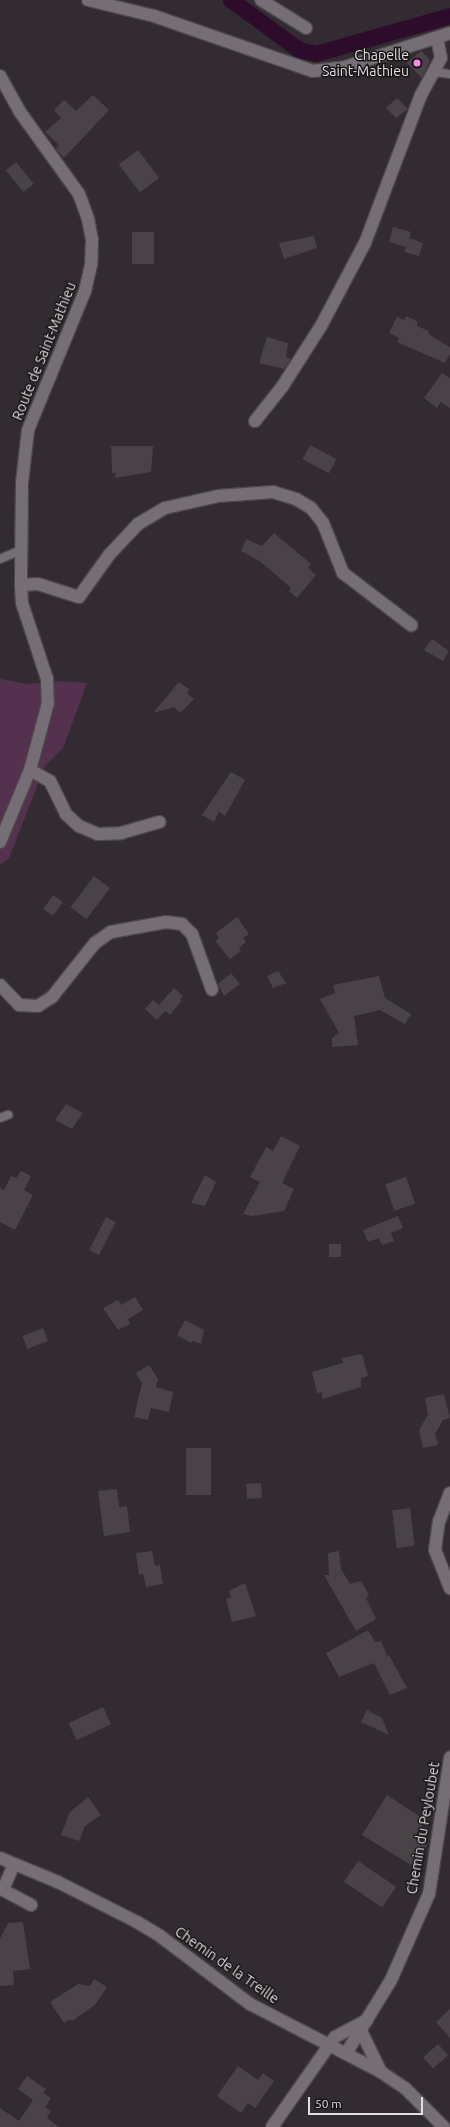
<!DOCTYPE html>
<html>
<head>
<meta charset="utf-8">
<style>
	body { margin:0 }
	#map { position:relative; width:450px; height:2127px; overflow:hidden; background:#322b31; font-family:Ubuntu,sans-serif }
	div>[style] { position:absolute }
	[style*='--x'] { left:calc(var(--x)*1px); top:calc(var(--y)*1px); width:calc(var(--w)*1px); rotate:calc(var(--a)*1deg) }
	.green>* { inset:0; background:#553150 }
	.canal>* { height:16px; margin:-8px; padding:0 8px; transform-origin:8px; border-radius:8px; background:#2d0b2a }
	.building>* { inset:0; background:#494348; transform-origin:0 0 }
	.roads { filter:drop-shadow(1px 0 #4e484d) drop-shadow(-1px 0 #4e484d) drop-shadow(0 1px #4e484d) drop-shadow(0 -1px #4e484d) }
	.lane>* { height:8px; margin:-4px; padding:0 4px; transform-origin:4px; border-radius:4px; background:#766e75 }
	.street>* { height:12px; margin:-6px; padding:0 6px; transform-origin:6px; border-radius:6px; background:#766e75 }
	.secondary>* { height:12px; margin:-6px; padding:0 6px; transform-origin:6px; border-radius:6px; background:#766e75 }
	.dots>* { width:11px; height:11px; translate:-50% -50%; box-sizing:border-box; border:2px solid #181517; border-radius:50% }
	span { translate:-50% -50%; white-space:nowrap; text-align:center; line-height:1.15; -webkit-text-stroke:3px #181517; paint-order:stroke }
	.poi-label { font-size:14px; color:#e2dde1 }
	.right { translate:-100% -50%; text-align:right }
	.street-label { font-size:14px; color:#e2dde1 }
	.scale { position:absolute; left:308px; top:2097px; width:115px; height:18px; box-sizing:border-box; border:2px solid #e2dde1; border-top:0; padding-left:5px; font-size:12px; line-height:14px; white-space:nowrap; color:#e2dde1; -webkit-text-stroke:3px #181517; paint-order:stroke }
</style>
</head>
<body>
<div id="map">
	<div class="green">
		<div style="clip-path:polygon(0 679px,28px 684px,58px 681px,87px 683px,63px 748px,45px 766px,9px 858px,0 865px)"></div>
	</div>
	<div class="canal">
		<div style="--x:231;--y:0;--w:84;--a:36.3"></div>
		<div style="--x:299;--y:50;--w:17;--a:13"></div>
		<div style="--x:316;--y:54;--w:139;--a:-15.8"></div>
	</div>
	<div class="building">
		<div style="clip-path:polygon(421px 51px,430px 60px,422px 78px,407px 63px)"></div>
		<div style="clip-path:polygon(93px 95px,109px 110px,64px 158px,56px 149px,59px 145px,45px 132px,61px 118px,54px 110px,64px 100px,76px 111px)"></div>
		<div style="clip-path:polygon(397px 98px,408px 109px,396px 118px,386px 108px)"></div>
		<div style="left:138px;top:150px;width:35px;height:24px;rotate:53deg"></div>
		<div style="left:16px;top:162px;width:28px;height:13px;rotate:51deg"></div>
		<div style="clip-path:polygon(393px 227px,411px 232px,408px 243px,410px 238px,423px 243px,419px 256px,404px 252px,406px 247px,389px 242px)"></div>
		<div style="left:154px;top:232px;width:32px;height:22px;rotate:90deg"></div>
		<div style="clip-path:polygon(314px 236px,317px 248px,284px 259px,279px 243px)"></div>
		<div style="clip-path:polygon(406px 316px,417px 321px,417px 326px,429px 331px,428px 334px,450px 347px,450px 354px,445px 363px,397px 342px,399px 338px,389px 333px,397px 317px,404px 320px)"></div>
		<div style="clip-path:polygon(267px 337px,288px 343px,286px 357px,291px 359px,284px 369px,259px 363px)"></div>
		<div style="clip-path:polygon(442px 373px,450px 378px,450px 408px,441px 402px,437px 408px,424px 398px)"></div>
		<div style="left:310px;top:445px;width:30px;height:16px;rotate:28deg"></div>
		<div style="clip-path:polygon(111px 446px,153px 446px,151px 472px,115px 478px,116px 473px,112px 473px)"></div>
		<div style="clip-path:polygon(274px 533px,311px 564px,308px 568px,316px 575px,297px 598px,289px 591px,291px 588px,261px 562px,241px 551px,246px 539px,262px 546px)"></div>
		<div style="clip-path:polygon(432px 639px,449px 651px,443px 661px,424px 650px)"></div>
		<div style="clip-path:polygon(179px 682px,189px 689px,187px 693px,194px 699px,180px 713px,174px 707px,153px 713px)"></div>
		<div style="clip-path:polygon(231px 772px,245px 780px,225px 816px,219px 812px,214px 822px,202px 815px)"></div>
		<div style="left:94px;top:876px;width:20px;height:39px;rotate:37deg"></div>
		<div style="left:53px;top:895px;width:12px;height:17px;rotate:35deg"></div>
		<div style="clip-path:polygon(237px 917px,249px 934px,243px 938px,246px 942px,239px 948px,241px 951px,230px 959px,215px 941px,219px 938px,216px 933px)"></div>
		<div style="clip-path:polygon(278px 971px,286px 983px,273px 988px,267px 976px)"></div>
		<div style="clip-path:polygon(231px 973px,240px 984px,224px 996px,218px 984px)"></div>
		<div style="clip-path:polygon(379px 976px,385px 998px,411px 1014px,405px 1024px,380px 1010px,354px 1016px,358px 1045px,332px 1047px,332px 1038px,339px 1033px,320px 999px,335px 993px,333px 985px)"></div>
		<div style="clip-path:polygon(174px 988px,183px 996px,180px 999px,182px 1000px,170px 1015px,165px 1011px,157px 1020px,145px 1009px,153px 1000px,159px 1005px)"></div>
		<div style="clip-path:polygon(66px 1104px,83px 1113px,72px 1129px,55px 1120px)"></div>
		<div style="clip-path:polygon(281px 1136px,300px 1146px,282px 1183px,294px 1189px,284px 1211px,252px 1216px,243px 1214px,260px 1182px,250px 1177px,266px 1147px,273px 1151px)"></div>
		<div style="clip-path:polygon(21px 1171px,31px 1176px,24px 1190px,33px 1195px,15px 1230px,0 1222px,0 1188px,4px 1190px,11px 1176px,16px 1178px)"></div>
		<div style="clip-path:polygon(205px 1175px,216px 1182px,205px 1206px,191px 1203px)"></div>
		<div style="left:406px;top:1177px;width:28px;height:22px;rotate:71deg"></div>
		<div style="clip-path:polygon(398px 1216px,403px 1228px,391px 1233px,394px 1241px,382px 1245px,379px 1238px,368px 1242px,363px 1230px)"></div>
		<div style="left:106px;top:1217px;width:11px;height:37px;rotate:27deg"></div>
		<div style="left:329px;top:1244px;width:12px;height:13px"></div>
		<div style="clip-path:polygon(135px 1297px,143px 1310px,128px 1319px,130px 1324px,118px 1330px,103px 1308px,118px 1300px,121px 1305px)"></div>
		<div style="clip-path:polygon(185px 1320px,204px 1330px,201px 1344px,193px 1341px,191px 1343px,177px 1335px)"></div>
		<div style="left:43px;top:1328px;width:14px;height:22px;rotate:69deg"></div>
		<div style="clip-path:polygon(362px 1354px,368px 1376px,361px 1378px,361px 1387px,322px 1399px,322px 1392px,317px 1393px,312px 1372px,343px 1363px,341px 1358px)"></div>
		<div style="clip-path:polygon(149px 1365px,158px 1379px,156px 1387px,173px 1392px,169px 1412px,151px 1408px,148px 1420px,134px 1417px,142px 1383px,136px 1373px)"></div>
		<div style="clip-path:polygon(444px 1394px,450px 1418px,443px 1420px,435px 1434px,438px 1445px,423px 1448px,419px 1430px,428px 1415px,425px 1398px)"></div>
		<div style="left:186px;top:1448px;width:25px;height:47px"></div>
		<div style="left:261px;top:1483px;width:15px;height:15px;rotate:86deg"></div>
		<div style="clip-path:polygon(117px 1489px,119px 1507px,127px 1506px,130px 1532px,104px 1536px,98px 1491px)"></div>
		<div style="left:410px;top:1508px;width:38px;height:18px;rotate:83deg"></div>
		<div style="clip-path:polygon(152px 1551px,155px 1566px,160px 1565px,163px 1584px,146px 1587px,143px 1574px,139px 1575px,136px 1553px)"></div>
		<div style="clip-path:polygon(339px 1551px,341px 1569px,350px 1584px,361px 1581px,369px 1595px,366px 1598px,376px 1619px,356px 1631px,324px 1575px,329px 1575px,328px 1553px)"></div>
		<div style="clip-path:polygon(245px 1583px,256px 1616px,232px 1622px,226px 1599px,231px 1597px,229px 1591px)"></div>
		<div style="clip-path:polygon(368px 1630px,375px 1642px,381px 1641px,387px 1656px,389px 1655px,407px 1688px,390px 1695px,374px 1663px,339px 1677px,326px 1653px)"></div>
		<div style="left:103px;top:1707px;width:19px;height:38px;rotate:65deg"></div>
		<div style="clip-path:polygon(367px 1710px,382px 1718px,389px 1735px,361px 1722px)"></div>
		<div style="clip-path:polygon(387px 1795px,425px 1820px,415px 1837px,427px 1846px,416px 1868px,362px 1835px)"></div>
		<div style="clip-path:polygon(88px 1797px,101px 1815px,85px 1826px,79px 1841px,61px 1835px,70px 1812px)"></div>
		<div style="left:358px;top:1861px;width:46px;height:25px;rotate:34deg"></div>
		<div style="clip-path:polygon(23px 1922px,30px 1969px,13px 1971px,14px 1985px,0 1986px,0 1939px,8px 1923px)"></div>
		<div style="clip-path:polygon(94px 1979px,107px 1987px,95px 2005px,72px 2021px,70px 2019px,64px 2023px,50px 2002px,78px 1984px,90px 1986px)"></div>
		<div style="clip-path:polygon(450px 2009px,450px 2038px,436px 2022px)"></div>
		<div style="left:438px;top:2044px;width:15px;height:20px;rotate:48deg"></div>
		<div style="clip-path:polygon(238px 2066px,258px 2080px,263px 2073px,274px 2081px,255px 2108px,248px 2103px,241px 2113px,217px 2096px)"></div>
		<div style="clip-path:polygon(27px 2076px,46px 2089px,43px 2093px,51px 2098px,45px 2107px,51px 2111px,47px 2118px,59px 2127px,0 2127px,0 2108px,19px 2121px,33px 2100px,18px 2089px)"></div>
	</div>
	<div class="roads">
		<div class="lane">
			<div style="--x:435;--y:72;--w:15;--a:8"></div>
			<div style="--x:0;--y:559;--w:21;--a:-23"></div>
			<div style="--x:0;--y:1118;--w:9;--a:-21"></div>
		</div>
		<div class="street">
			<div style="--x:261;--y:0;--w:53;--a:31.9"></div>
			<div style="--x:255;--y:421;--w:43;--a:-51.5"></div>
			<div style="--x:282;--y:387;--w:72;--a:-57.4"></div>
			<div style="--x:321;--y:326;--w:94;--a:-62.1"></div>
			<div style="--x:365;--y:243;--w:158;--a:-69.3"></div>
			<div style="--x:421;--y:95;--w:42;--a:-61.6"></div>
			<div style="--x:441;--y:58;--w:20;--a:-101"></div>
			<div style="--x:21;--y:585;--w:17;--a:-3"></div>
			<div style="--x:38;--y:584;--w:43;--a:17.6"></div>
			<div style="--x:79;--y:597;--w:52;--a:-54.5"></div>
			<div style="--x:109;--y:555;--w:42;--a:-46.9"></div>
			<div style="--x:138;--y:524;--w:31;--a:-31"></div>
			<div style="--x:165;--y:508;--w:54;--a:-12.8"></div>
			<div style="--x:218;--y:496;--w:55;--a:-4.2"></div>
			<div style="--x:273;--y:492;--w:24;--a:17"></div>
			<div style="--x:296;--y:499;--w:17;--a:31"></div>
			<div style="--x:311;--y:508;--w:19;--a:51"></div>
			<div style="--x:323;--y:523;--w:54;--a:68.2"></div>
			<div style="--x:343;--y:573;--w:86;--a:37.4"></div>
			<div style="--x:30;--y:770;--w:23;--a:29"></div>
			<div style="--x:50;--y:781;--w:37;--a:64"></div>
			<div style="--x:66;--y:814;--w:18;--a:43"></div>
			<div style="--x:79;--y:826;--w:21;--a:23"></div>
			<div style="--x:98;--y:834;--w:23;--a:-2"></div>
			<div style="--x:121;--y:833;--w:40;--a:-16"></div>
			<div style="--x:0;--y:985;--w:28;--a:46"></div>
			<div style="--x:19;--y:1005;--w:19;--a:3"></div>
			<div style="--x:38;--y:1006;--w:17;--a:-33"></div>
			<div style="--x:52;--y:997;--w:69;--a:-51.5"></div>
			<div style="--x:95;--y:943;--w:19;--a:-35"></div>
			<div style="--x:111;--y:932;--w:56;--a:-10.3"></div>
			<div style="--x:166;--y:922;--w:16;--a:7"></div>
			<div style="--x:182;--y:924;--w:14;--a:45"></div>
			<div style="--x:192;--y:934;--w:59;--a:70.3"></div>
			<div style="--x:450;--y:1493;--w:30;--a:111"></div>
			<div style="--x:439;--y:1521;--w:29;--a:98"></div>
			<div style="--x:435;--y:1550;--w:41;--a:68.5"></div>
			<div style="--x:0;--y:1858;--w:63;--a:22.5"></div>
			<div style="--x:58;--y:1882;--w:89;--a:26.9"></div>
			<div style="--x:137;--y:1922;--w:27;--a:31"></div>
			<div style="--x:160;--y:1936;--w:113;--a:37.1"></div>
			<div style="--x:250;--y:2004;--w:148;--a:27.4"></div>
			<div style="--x:381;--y:2072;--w:29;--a:34"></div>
			<div style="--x:405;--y:2088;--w:55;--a:45"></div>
			<div style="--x:14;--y:1864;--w:28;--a:113"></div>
			<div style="--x:3;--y:1890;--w:32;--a:28"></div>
			<div style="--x:361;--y:2031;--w:46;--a:64"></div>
			<div style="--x:347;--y:2052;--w:84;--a:-58.6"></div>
			<div style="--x:391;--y:1980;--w:94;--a:-66.2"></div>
			<div style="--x:429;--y:1894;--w:138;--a:-81.2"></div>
			<div style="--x:272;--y:2127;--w:110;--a:-55"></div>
			<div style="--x:335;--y:2037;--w:36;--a:-28"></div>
		</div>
		<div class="secondary">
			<div style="--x:88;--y:0;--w:68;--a:13.6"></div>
			<div style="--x:154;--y:16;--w:168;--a:19.1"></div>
			<div style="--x:313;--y:71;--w:32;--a:-7"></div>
			<div style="--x:345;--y:67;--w:110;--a:-17.9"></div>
			<div style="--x:0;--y:76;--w:41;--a:60.9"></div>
			<div style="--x:20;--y:112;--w:101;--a:54.3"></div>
			<div style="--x:79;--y:194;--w:27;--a:70"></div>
			<div style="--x:88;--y:219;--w:21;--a:79"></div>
			<div style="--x:92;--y:240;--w:25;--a:92"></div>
			<div style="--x:91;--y:265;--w:27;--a:103"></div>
			<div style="--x:85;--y:291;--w:150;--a:112.3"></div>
			<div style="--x:28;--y:430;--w:53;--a:96.5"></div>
			<div style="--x:22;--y:483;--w:102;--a:90.6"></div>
			<div style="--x:21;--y:585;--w:18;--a:87"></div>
			<div style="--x:22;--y:603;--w:80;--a:71.8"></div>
			<div style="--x:47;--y:679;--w:24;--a:88"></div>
			<div style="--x:48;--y:703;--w:69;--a:105"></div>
			<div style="--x:30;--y:770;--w:78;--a:112.6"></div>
		</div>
	</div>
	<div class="dots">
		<div style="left:417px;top:63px;background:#f888eb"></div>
	</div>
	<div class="poi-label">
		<span class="right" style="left:409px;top:63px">Chapelle<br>Saint-Mathieu</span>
	</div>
	<div class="street-label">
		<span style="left:44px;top:351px;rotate:-68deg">Route de Saint-Mathieu</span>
		<span style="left:423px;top:1828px;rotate:-80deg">Chemin du Peyloubet</span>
		<span style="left:227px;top:1965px;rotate:35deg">Chemin de la Treille</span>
	</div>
	<div class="scale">50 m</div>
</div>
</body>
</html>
